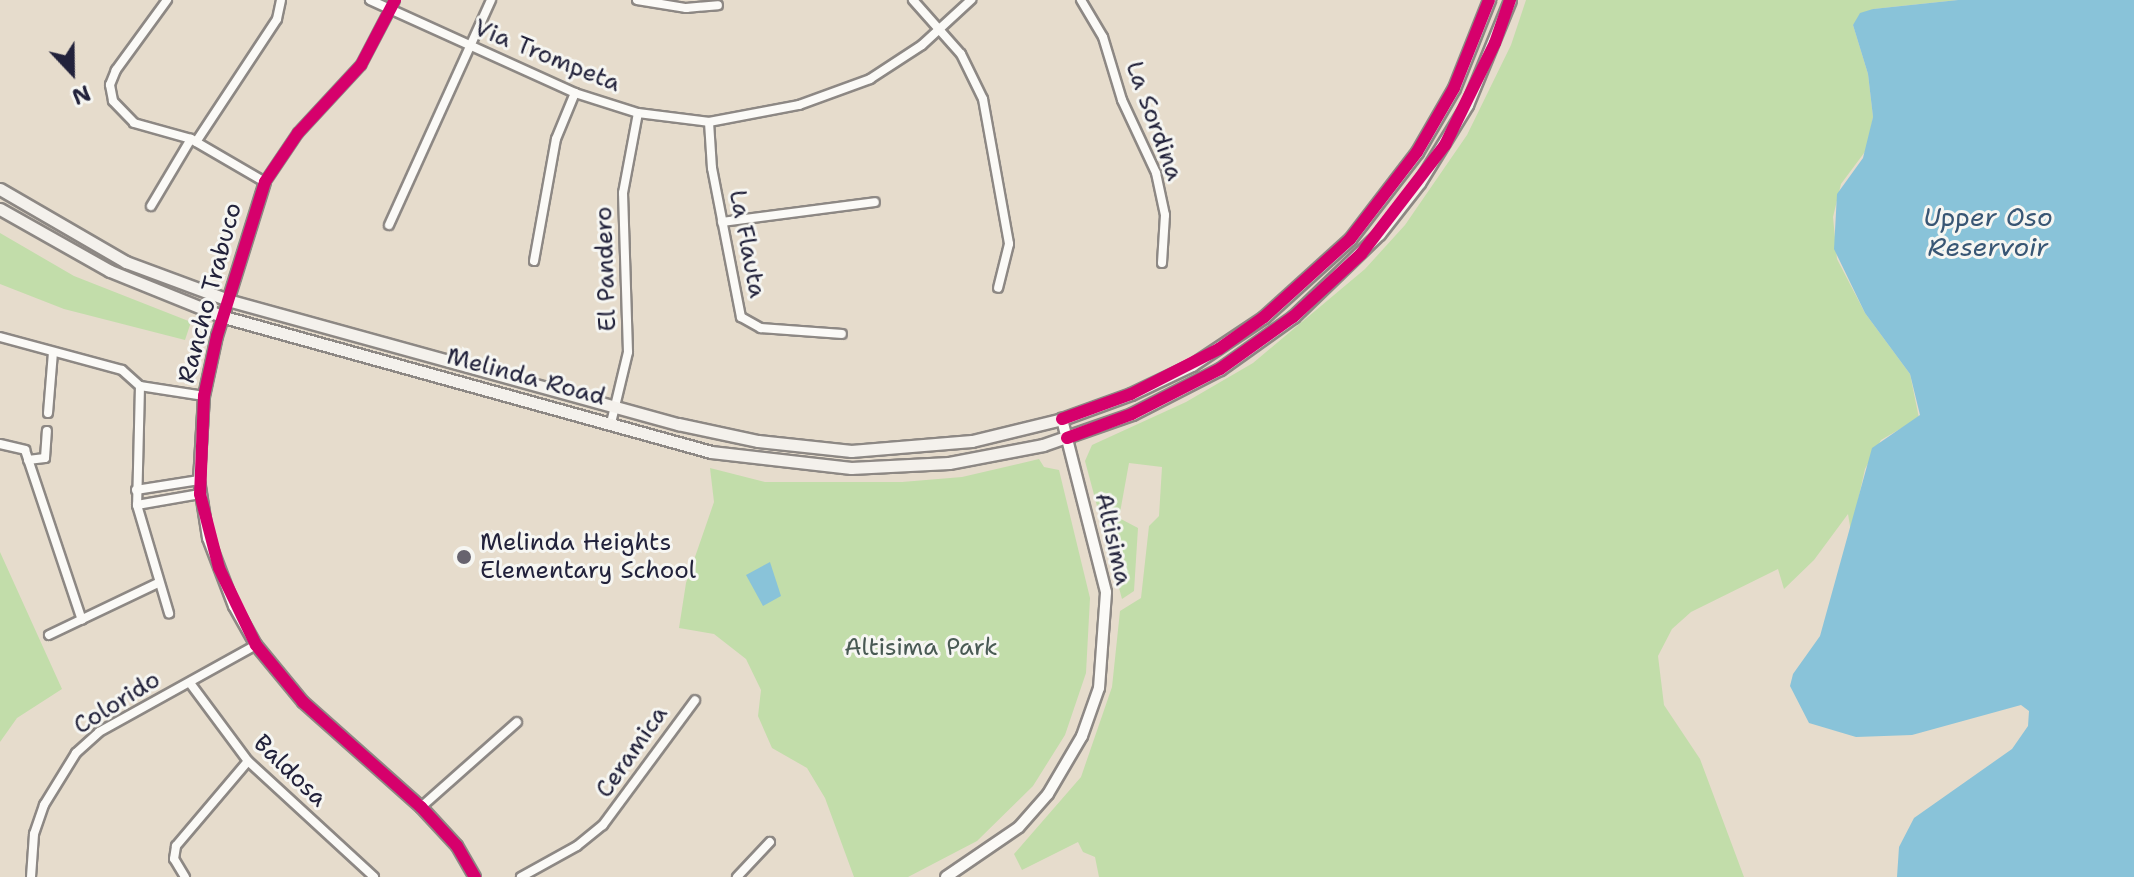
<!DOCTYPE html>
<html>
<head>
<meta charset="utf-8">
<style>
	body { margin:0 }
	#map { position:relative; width:2134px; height:877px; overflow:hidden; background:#e6dccc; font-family:"Shantell Sans",sans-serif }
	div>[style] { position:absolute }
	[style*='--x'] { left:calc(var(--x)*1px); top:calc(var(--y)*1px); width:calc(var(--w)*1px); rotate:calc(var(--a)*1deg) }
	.green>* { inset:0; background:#c2ddaa }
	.water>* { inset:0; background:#89c3d9 }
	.roads { filter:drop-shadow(2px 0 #8d8884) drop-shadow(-2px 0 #8d8884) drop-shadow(0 2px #8d8884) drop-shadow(0 -2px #8d8884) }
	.minor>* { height:8px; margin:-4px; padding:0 4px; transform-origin:4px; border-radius:4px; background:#fbfaf7 }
	.tertiary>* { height:10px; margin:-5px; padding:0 5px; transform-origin:5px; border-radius:5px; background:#fbfaf7 }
	.secondary>* { height:11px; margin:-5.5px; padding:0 5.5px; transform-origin:5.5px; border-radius:5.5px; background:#f4f1ec }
	.cycleway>* { height:12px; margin:-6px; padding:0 6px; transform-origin:6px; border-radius:6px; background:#d6006c }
	.dots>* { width:22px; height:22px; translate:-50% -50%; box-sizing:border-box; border:4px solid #f6f6f2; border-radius:50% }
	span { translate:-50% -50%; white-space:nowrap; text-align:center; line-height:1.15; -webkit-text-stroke:6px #f6f6f2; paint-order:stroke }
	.street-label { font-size:24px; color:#22223b }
	.poi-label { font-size:24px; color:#22223b }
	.left { translate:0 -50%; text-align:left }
	.park-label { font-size:24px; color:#495a54 }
	.water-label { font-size:26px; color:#385674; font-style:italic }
	.north { position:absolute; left:32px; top:32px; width:80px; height:80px; -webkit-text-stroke:6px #f6f6f2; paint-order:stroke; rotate:158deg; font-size:22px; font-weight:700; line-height:32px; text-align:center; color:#22223b }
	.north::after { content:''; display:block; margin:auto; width:28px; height:36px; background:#22223b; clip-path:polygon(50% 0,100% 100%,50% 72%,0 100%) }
</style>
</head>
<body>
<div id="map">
	<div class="green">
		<div style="clip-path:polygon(1526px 0,1958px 0,1873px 9px,1853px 25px,1868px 74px,1873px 117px,1867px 149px,1841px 184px,1833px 217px,1837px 259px,1865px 313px,1910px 374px,1919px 418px,1881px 440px,1865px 469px,1851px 532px,1848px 514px,1814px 560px,1784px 589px,1778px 569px,1691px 612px,1672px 629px,1658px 656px,1664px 705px,1700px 759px,1744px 877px,1099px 877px,1095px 857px,1083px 852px,1078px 842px,1022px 870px,1014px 854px,1081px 777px,1112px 687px,1120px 611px,1141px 598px,1149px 526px,1159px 516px,1162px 467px,1129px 463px,1119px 518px,1138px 528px,1134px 591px,1122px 599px,1085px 461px,1092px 445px,1186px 402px,1253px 363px,1365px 269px,1405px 225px,1467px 135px,1511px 45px)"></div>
		<div style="clip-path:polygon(0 233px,74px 276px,191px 322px,185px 340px,64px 309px,0 284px)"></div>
		<div style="clip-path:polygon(1039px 459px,1044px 467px,1059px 470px,1090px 598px,1086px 673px,1065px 735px,1033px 786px,977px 841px,908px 877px,854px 877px,825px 798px,807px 768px,772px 748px,758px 716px,761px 690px,746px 659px,714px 634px,679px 628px,686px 583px,714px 502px,710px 468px,765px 482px,902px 482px,962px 477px)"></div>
		<div style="clip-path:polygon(0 552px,62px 689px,17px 718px,0 742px)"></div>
	</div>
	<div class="water">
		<div style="clip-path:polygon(1958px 0,2134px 0,2134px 877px,1897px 877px,1899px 847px,1914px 818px,2012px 749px,2028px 726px,2029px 711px,2021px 705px,1912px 735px,1856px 737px,1809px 723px,1790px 686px,1793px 674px,1820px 636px,1872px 448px,1920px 415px,1910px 374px,1865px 313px,1834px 249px,1837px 194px,1863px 158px,1873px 117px,1868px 74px,1853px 25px,1860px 13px,1873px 9px)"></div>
		<div style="clip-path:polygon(770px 562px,781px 596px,763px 606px,746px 575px)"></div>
	</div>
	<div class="roads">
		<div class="minor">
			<div style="--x:167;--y:0;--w:87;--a:126.1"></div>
			<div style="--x:116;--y:70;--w:16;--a:112"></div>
			<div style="--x:110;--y:85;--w:16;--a:79"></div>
			<div style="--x:113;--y:101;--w:30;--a:46"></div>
			<div style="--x:134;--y:123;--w:59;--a:15.7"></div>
			<div style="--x:191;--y:139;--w:86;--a:30.2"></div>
			<div style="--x:265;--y:182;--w:59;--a:-56"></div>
			<div style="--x:298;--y:133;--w:93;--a:-47.2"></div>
			<div style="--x:361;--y:65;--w:73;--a:-62.4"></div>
			<div style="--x:370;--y:0;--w:225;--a:24.4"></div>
			<div style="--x:575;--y:93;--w:66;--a:17.6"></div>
			<div style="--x:638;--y:113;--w:72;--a:7.2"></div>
			<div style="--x:709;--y:122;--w:92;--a:-10.7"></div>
			<div style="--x:799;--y:105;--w:76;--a:-20.1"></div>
			<div style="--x:870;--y:79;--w:62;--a:-33.2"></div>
			<div style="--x:922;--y:45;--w:67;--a:-42.6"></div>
			<div style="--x:637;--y:0;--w:50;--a:9.3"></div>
			<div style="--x:686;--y:8;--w:32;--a:-5"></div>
			<div style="--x:913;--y:0;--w:72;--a:48.4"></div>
			<div style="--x:961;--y:54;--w:50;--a:63.9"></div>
			<div style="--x:983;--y:99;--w:147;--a:79.8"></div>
			<div style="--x:1009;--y:244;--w:45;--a:104"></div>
			<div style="--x:1081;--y:0;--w:43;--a:59.3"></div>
			<div style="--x:1103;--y:37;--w:66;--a:73.2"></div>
			<div style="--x:1122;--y:100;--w:81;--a:65"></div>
			<div style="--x:1156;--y:173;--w:43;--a:77.9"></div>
			<div style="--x:1165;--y:215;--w:48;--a:93.6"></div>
			<div style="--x:709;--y:122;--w:46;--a:86.3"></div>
			<div style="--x:712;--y:168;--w:152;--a:79"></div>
			<div style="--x:741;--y:317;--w:23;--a:29"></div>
			<div style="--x:761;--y:328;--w:81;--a:4.2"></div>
			<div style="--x:196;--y:142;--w:147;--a:-56.6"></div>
			<div style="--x:277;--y:19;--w:19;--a:-78"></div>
			<div style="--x:151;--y:206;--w:78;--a:-59.2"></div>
			<div style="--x:722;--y:222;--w:154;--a:-7.4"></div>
			<div style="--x:389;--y:225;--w:247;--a:-65.6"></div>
			<div style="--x:534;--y:261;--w:124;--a:-79.8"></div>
			<div style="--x:556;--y:139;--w:50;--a:-67.6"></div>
			<div style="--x:0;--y:337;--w:126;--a:15.1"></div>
			<div style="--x:122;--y:370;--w:24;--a:42"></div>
			<div style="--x:140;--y:386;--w:119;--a:91.4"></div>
			<div style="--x:137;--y:505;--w:113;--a:73.5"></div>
			<div style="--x:140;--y:386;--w:65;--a:8.9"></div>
			<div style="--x:48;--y:413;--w:61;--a:-85.3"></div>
			<div style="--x:611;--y:423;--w:73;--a:-76.5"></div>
			<div style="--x:628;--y:352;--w:159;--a:-91.8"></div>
			<div style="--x:623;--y:193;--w:81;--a:-79.4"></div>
			<div style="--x:0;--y:444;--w:26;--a:13"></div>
			<div style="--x:25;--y:450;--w:179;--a:71.5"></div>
			<div style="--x:28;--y:460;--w:17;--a:-7"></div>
			<div style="--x:45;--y:458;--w:27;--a:-86"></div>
			<div style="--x:136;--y:490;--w:64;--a:-9"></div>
			<div style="--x:137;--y:505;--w:64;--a:-9.9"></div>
			<div style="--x:49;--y:635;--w:121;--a:-25.5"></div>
			<div style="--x:190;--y:683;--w:97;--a:53.4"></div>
			<div style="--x:248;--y:761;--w:171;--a:42.6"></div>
			<div style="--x:421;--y:807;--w:128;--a:-41.5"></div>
			<div style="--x:31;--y:877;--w:43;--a:-86"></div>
			<div style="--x:34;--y:834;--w:31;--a:-71"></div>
			<div style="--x:44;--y:805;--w:61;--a:-58.4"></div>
			<div style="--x:76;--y:753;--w:31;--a:-42"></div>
			<div style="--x:99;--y:732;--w:179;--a:-29"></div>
			<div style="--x:185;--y:877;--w:21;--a:-121"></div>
			<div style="--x:174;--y:859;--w:13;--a:-81"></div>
			<div style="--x:176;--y:846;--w:111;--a:-49.7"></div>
			<div style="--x:521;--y:877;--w:64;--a:-29"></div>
			<div style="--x:577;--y:846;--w:33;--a:-39"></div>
			<div style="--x:603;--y:825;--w:155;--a:-53.6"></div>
			<div style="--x:737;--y:877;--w:48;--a:-46.7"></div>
		</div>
		<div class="tertiary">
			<div style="--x:265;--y:182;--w:161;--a:107.3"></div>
			<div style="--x:217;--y:336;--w:61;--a:102.2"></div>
			<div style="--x:204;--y:396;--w:84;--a:93.4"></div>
			<div style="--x:199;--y:480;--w:59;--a:81.2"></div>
			<div style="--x:208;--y:538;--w:73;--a:69.1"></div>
			<div style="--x:234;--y:606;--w:45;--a:60.6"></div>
			<div style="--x:256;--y:645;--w:74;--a:50.5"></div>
			<div style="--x:303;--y:702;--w:158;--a:41.7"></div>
			<div style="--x:421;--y:807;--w:53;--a:47.3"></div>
			<div style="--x:457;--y:846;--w:36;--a:60"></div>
			<div style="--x:946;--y:877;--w:88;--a:-34.4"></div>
			<div style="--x:1019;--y:827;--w:44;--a:-48.7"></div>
			<div style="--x:1048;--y:794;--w:67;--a:-59.6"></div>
			<div style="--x:1082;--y:736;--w:51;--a:-70.5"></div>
			<div style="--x:1099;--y:688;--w:96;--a:-85.8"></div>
			<div style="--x:1106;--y:592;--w:179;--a:-104.3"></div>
		</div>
		<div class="secondary">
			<div style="--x:0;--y:189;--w:146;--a:30.1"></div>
			<div style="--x:126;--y:262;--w:112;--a:20.4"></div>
			<div style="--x:231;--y:301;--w:464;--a:15.4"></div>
			<div style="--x:678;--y:424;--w:82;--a:12"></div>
			<div style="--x:758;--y:441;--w:94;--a:6.1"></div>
			<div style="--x:851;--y:451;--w:121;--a:-4.7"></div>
			<div style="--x:972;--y:441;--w:93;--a:-13.7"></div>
			<div style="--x:1062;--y:419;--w:73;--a:-19.9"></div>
			<div style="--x:1131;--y:394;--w:68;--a:-25.4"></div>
			<div style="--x:1192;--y:365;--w:87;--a:-33.7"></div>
			<div style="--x:1264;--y:317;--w:116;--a:-42.2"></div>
			<div style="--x:1350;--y:239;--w:110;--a:-52.4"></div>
			<div style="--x:1417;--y:152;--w:74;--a:-60"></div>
			<div style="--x:1454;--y:88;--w:95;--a:-68.3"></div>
			<div style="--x:0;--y:209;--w:126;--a:29.4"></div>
			<div style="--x:110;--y:271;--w:123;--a:22"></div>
			<div style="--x:224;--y:317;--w:505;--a:15.49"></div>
			<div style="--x:711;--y:452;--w:141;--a:6.5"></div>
			<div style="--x:851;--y:468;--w:98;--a:-2.9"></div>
			<div style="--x:949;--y:463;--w:96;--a:-10.8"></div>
			<div style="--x:1043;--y:445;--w:94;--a:-19.2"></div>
			<div style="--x:1132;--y:414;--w:99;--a:-27.1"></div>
			<div style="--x:1220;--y:369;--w:90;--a:-35.5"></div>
			<div style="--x:1293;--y:317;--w:120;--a:-44"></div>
			<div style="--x:1379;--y:234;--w:65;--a:-51.9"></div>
			<div style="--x:1419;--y:183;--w:92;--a:-58.4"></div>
			<div style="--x:1467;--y:105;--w:113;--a:-67.7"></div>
		</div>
	</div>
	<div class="cycleway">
		<div style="--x:395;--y:0;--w:73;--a:117.6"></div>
		<div style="--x:361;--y:65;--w:93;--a:132.8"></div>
		<div style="--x:298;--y:133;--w:59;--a:124"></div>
		<div style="--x:265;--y:182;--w:161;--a:107.3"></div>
		<div style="--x:217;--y:336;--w:61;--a:102.2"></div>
		<div style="--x:204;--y:396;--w:98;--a:92.3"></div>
		<div style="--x:200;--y:494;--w:76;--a:75.6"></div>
		<div style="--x:219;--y:568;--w:85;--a:64.3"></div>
		<div style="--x:256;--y:645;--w:74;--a:50.5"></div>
		<div style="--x:303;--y:702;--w:158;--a:41.7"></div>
		<div style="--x:421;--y:807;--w:53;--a:47.3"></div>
		<div style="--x:457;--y:846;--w:36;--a:60"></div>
		<div style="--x:1062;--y:419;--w:73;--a:-19.9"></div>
		<div style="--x:1131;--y:394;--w:99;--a:-27.1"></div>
		<div style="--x:1219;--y:349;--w:55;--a:-35.4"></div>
		<div style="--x:1264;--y:317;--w:116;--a:-42.2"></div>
		<div style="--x:1350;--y:239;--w:110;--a:-52.4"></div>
		<div style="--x:1417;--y:152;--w:74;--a:-60"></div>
		<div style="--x:1454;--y:88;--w:95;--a:-68.3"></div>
		<div style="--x:1067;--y:438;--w:69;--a:-20.3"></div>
		<div style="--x:1132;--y:414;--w:99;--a:-27.1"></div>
		<div style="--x:1220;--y:369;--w:90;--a:-35.5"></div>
		<div style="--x:1293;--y:317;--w:93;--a:-42.8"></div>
		<div style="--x:1361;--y:254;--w:138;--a:-52.4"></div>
		<div style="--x:1445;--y:145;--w:114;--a:-63.9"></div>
		<div style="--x:1495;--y:43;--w:46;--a:-70.8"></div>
	</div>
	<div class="dots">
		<div style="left:464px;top:557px;background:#67636e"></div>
	</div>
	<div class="street-label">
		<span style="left:547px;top:56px;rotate:22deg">Via Trompeta</span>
		<span style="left:1154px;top:121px;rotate:70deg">La Sordina</span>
		<span style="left:747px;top:244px;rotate:79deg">La Flauta</span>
		<span style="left:606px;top:269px;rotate:-92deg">El Pandero</span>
		<span style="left:210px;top:293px;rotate:-75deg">Rancho Trabuco</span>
		<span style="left:526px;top:377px;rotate:15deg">Melinda Road</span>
		<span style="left:1113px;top:539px;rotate:77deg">Altisima</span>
		<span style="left:117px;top:703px;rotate:-32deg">Colorido</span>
		<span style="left:632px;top:752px;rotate:-55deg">Ceramica</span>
		<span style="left:290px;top:771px;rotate:44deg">Baldosa</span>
	</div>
	<div class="poi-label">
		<span class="left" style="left:480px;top:557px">Melinda Heights<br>Elementary School</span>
	</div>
	<div class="park-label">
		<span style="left:921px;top:648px">Altisima Park</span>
	</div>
	<div class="water-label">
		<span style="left:1988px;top:232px">Upper Oso<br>Reservoir</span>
	</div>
	<div class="north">N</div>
</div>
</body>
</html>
